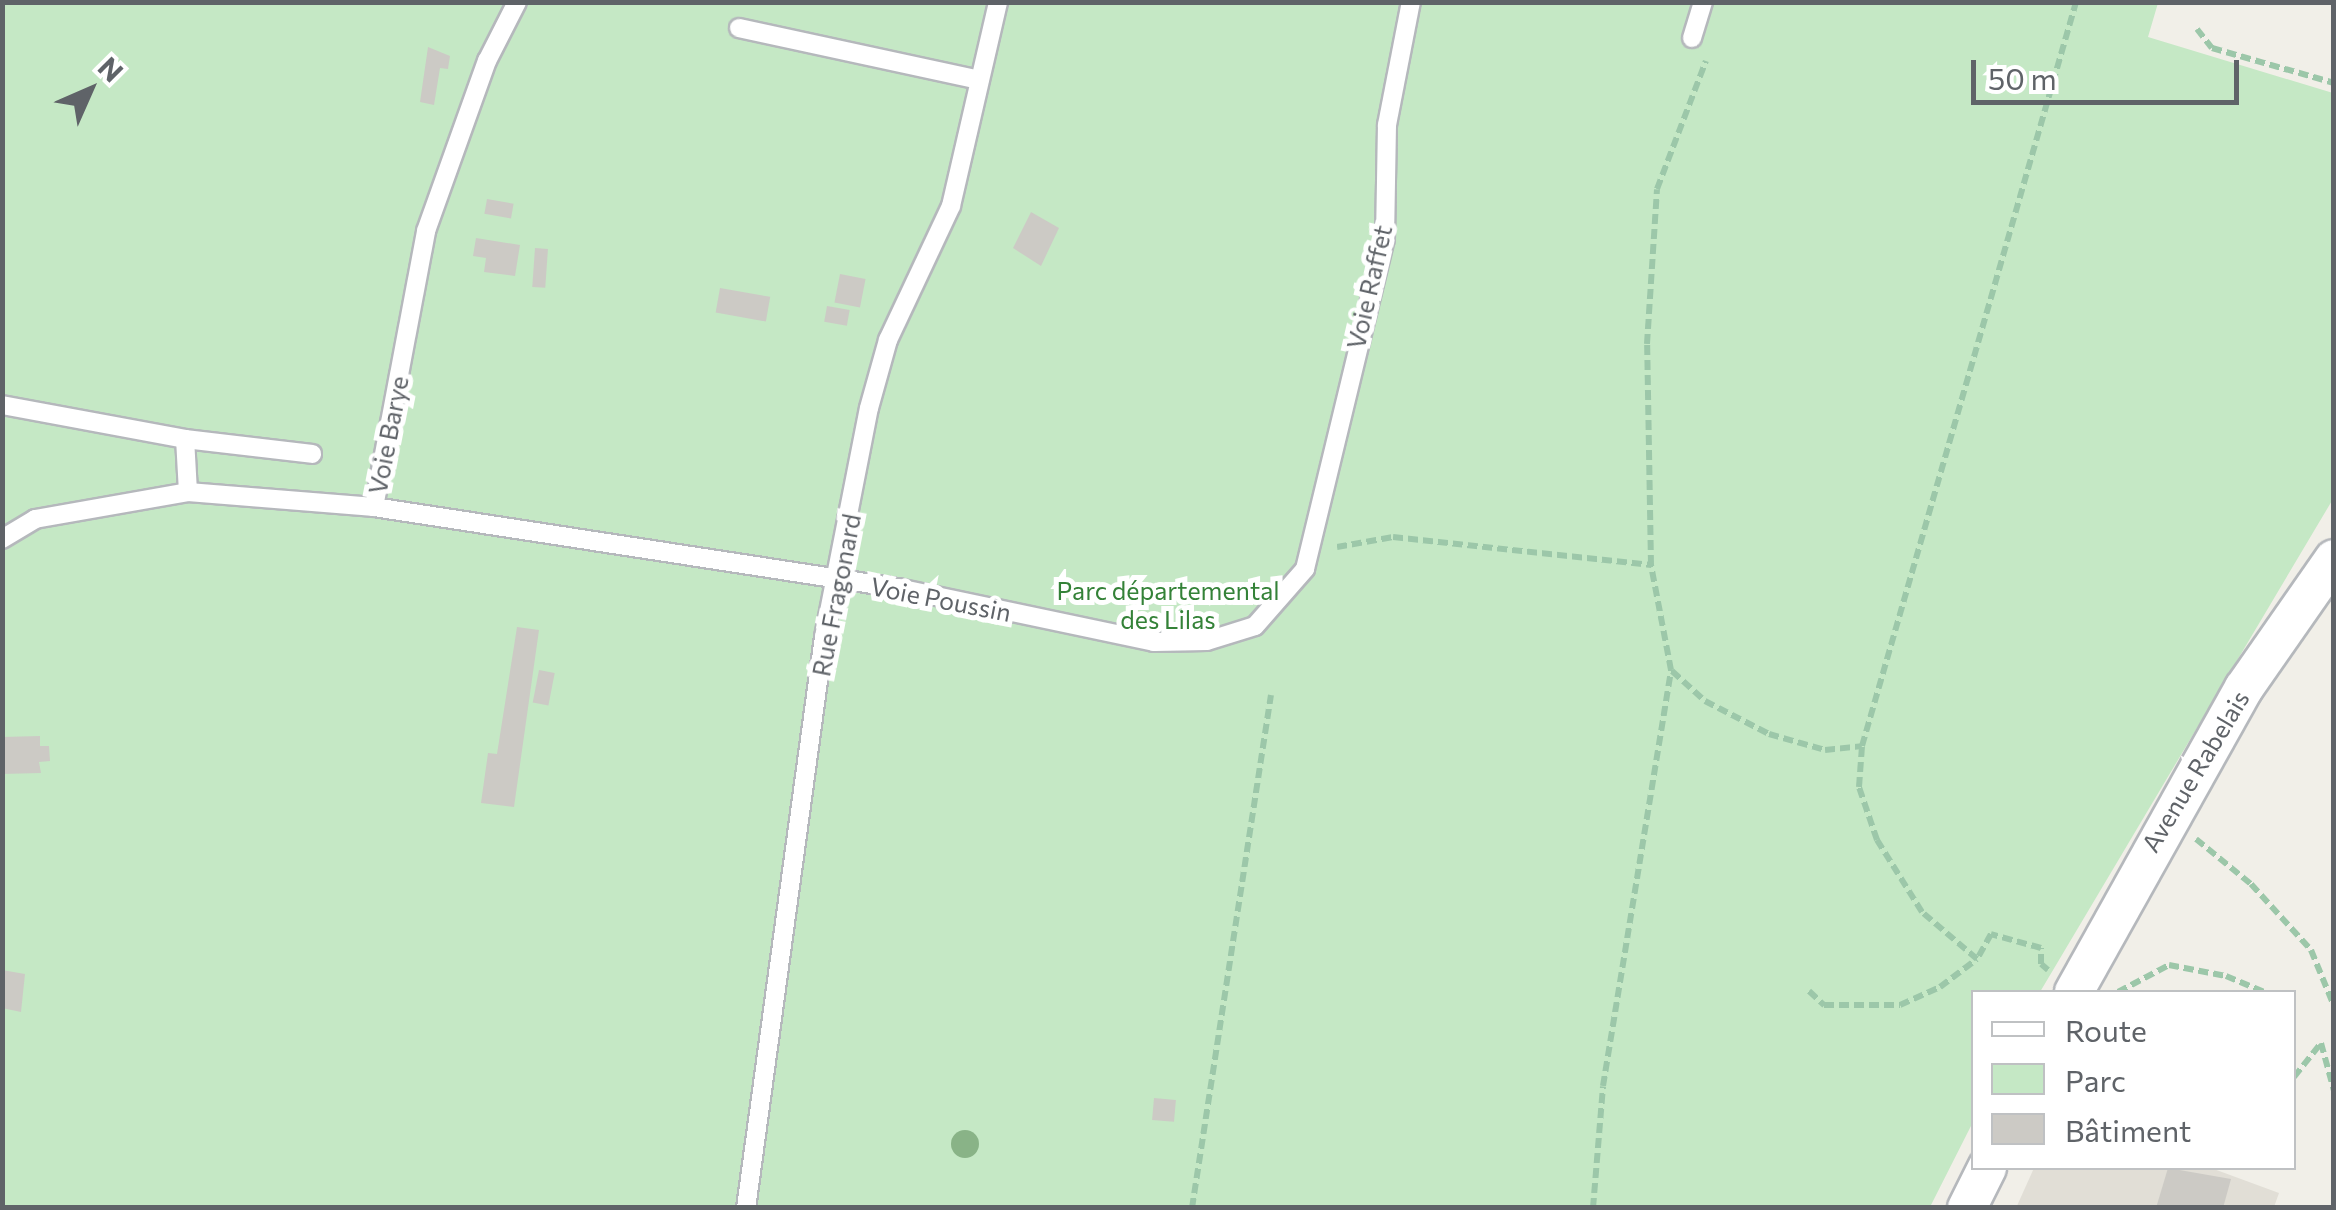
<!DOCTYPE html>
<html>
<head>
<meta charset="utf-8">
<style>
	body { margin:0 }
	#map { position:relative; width:2336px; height:1210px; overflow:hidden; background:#f1efe8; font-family:Commissioner,sans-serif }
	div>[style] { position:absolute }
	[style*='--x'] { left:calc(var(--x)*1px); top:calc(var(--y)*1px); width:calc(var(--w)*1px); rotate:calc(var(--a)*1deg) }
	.education>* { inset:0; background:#e1ded6 }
	.green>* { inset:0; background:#c5e8c5 }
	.building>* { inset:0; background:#cccac5; transform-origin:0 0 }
	.path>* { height:6px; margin-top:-3px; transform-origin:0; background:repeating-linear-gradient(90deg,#9cc7a9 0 10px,transparent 0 15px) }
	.roads { filter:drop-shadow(2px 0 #b5b8bc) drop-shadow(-2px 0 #b5b8bc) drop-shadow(0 2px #b5b8bc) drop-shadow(0 -2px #b5b8bc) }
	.lane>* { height:18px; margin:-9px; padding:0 9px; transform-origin:9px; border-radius:9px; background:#fff }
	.street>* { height:38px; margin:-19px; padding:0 19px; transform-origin:19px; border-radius:19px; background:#fff }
	.trees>* { width:28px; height:28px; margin:-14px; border-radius:50%; background:#89b387 }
	span { translate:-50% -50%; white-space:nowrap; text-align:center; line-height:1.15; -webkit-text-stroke:10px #fff; paint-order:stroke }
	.street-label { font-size:25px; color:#5f6368 }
	.park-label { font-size:25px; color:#348238 }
	.frame { position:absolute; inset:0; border:5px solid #5f6368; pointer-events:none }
	.legend { position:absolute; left:1971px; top:990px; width:325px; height:180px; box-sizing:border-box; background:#fff; border:2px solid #bfc1c3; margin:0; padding:12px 18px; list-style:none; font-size:30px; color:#5f6368 }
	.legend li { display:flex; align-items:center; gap:20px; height:50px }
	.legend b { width:50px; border:2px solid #bfc1c3 }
	.north { position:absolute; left:40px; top:40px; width:100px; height:100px; -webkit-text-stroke:8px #fff; paint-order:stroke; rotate:45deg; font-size:28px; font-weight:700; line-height:40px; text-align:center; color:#5f6368 }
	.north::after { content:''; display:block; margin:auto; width:35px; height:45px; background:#5f6368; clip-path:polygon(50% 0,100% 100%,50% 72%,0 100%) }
	.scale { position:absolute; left:1971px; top:60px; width:268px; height:45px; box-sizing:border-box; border:5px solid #5f6368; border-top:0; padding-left:12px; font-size:30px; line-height:35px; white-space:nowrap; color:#5f6368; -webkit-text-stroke:8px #fff; paint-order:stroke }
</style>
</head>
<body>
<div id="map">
	<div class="education">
		<div style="clip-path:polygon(2034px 1168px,2211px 1168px,2279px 1193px,2274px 1207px,2016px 1208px)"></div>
	</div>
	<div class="green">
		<div style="clip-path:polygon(2px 3px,2158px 3px,2148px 37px,2333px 93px,2333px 499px,2040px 992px,1974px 992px,1973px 1122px,1930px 1207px,3px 1207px)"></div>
	</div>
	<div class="building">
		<div style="clip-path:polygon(428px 47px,450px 56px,448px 69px,440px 68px,434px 105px,420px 102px)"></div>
		<div style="left:487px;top:199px;width:27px;height:15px;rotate:10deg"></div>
		<div style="clip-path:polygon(1031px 212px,1059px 228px,1041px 266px,1013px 248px)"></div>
		<div style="clip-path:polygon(476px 238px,520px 245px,515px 276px,484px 272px,486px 258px,473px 256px)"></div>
		<div style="left:535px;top:248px;width:13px;height:39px;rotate:4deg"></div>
		<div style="left:840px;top:274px;width:26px;height:29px;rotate:11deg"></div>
		<div style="left:720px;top:288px;width:51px;height:25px;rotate:10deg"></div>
		<div style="left:827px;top:306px;width:23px;height:16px;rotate:10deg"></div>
		<div style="clip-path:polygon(517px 627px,539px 630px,514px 807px,481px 803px,488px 753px,497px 754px)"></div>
		<div style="left:539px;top:670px;width:16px;height:33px;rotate:11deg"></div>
		<div style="clip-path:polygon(40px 736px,40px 746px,49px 746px,50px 761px,39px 762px,41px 773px,2px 774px,2px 737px)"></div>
		<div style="clip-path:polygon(2px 970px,25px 974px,21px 1012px,2px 1008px)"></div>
		<div style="left:1154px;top:1098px;width:22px;height:22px;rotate:5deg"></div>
		<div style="clip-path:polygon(2168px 1168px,2231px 1179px,2223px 1208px,2156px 1208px)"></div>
	</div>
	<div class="path">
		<div style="--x:2197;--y:29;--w:24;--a:52"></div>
		<div style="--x:2212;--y:48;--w:127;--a:16"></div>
		<div style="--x:1337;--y:547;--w:57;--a:-10.1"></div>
		<div style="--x:1393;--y:537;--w:260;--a:6.2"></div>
		<div style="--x:1672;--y:671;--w:45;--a:42.3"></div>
		<div style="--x:1705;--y:701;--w:72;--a:27.3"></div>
		<div style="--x:1769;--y:734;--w:58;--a:15.9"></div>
		<div style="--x:1825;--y:750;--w:37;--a:-6"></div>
		<div style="--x:2196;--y:839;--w:71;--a:39.3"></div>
		<div style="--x:2251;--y:884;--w:89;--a:47.7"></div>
		<div style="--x:2311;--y:950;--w:61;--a:67.7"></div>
		<div style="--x:2048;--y:970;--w:9;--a:-139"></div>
		<div style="--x:2041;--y:964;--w:16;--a:-90"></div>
		<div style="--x:2041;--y:948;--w:52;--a:-164.4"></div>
		<div style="--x:1991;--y:934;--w:29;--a:119"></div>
		<div style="--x:1977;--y:959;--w:72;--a:-139.5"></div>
		<div style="--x:1922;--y:912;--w:85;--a:-122"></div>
		<div style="--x:1877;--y:840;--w:56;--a:-108.8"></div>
		<div style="--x:1859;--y:787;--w:41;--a:-85.8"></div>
		<div style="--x:1862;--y:746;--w:774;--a:-73.95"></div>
		<div style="--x:1809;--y:991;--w:21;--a:43"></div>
		<div style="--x:1824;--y:1005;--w:76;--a:0"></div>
		<div style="--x:1900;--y:1005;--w:44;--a:-24.2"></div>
		<div style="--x:1940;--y:987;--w:46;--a:-37.1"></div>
		<div style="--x:2118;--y:992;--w:58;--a:-27.9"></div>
		<div style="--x:2169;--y:965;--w:58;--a:10.9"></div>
		<div style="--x:2226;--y:976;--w:41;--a:22.8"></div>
		<div style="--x:2294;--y:1077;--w:43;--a:-51.5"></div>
		<div style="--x:2321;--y:1043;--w:50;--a:74.8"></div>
		<div style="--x:1192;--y:1208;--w:519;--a:-81.25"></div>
		<div style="--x:1593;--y:1208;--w:122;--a:-85.3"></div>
		<div style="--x:1603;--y:1086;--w:422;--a:-80.7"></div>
		<div style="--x:1671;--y:670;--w:107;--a:-100.8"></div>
		<div style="--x:1651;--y:565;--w:221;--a:-91"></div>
		<div style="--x:1647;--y:344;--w:155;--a:-86.3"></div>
		<div style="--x:1657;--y:189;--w:137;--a:-69.1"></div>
	</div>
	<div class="roads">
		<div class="lane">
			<div style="--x:739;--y:28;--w:246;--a:12.2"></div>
			<div style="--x:1692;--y:38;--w:38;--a:-73"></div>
			<div style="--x:2;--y:405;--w:186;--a:10.5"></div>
			<div style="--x:188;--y:492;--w:53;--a:-93.2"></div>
			<div style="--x:185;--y:439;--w:128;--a:6.7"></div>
			<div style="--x:374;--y:507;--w:530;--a:8.79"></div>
			<div style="--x:898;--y:588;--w:262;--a:11.9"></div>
			<div style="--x:1154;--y:642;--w:53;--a:-1.1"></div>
			<div style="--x:1207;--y:641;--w:50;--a:-17.4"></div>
			<div style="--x:1255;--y:626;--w:76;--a:-48.7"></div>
			<div style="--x:1305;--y:569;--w:340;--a:-76.4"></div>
			<div style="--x:1385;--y:239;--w:114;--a:-89"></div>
			<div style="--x:1387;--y:125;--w:125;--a:-79"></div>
			<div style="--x:2;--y:539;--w:39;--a:-31"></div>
			<div style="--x:35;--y:519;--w:155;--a:-10"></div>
			<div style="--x:188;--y:492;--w:187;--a:4.6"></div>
			<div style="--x:374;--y:507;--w:281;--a:-79.3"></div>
			<div style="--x:426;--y:231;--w:181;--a:-70.3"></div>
			<div style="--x:487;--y:61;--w:66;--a:-63"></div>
			<div style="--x:746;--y:1208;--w:576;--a:-82.22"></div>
			<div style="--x:824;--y:637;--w:233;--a:-78.9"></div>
			<div style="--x:869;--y:408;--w:71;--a:-74.4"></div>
			<div style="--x:888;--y:340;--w:148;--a:-64.8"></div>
			<div style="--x:951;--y:206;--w:209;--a:-77"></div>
		</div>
		<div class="street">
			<div style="--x:2074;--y:992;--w:348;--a:-60.8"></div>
			<div style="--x:2244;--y:688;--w:157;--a:-55.1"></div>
			<div style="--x:1967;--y:1208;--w:45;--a:-63.4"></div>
		</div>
	</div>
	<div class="trees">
		<div style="left:965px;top:1144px"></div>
	</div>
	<div class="street-label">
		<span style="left:1369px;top:287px;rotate:-77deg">Voie Raffet</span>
		<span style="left:388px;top:435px;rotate:-79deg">Voie Barye</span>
		<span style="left:836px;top:595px;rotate:-79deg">Rue Fragonard</span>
		<span style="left:941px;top:599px;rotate:11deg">Voie Poussin</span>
		<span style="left:2195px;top:771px;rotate:-59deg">Avenue Rabelais</span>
	</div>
	<div class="park-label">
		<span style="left:1168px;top:605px">Parc départemental<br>des Lilas</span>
	</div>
	<div class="frame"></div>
	<ul class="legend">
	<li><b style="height:12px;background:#fff"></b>Route</li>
	<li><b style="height:28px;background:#c5e8c5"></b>Parc</li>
	<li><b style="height:28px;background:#cccac5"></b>Bâtiment</li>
	</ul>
	<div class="north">N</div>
	<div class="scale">50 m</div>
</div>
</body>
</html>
